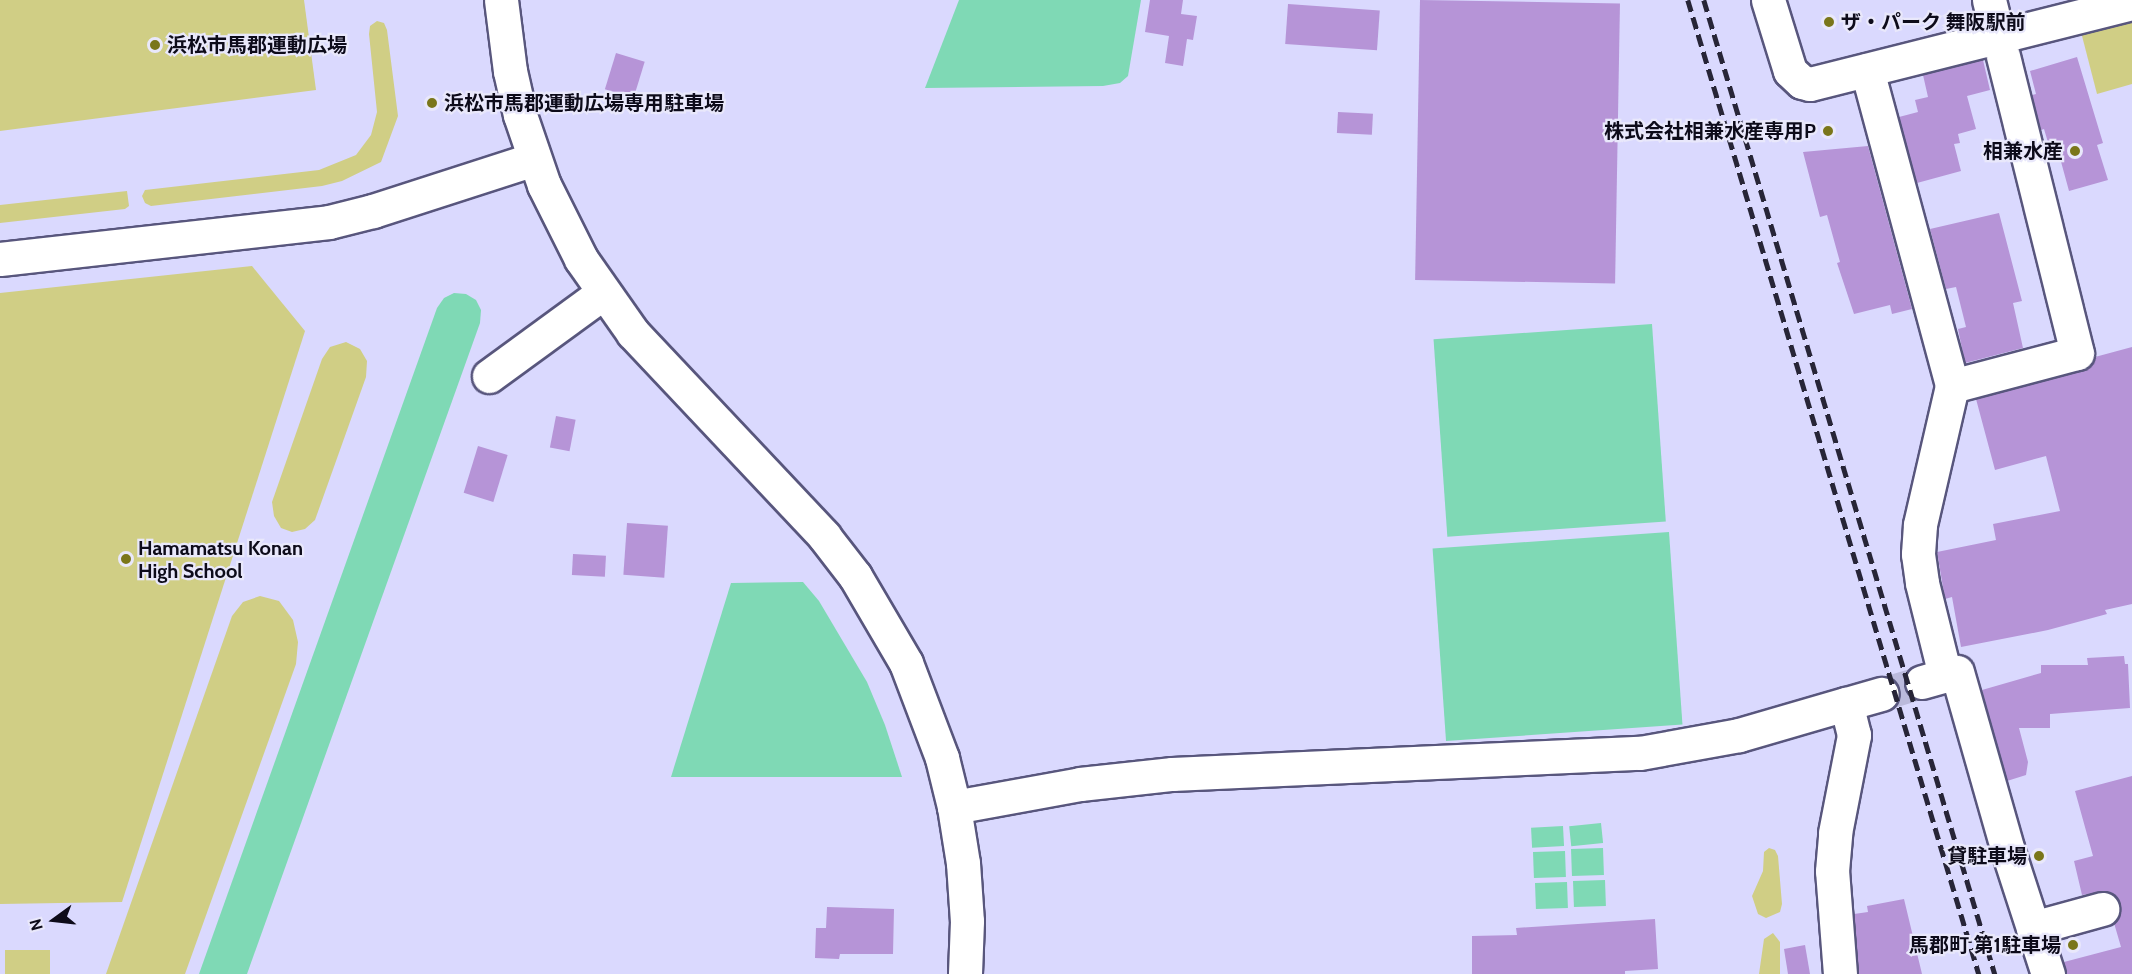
<!DOCTYPE html>
<html>
<head>
<meta charset="utf-8">
<style>
	body { margin:0 }
	#map { position:relative; width:2132px; height:974px; overflow:hidden; background:#dad9fe; font-family:Cabin,"Noto Sans JP",sans-serif }
	div>[style] { position:absolute }
	[style*='--x'] { left:calc(var(--x)*1px); top:calc(var(--y)*1px); width:calc(var(--w)*1px); rotate:calc(var(--a)*1deg) }
	.green>* { inset:0; background:#d0ce85; transform-origin:0 0 }
	.water>* { inset:0; background:#7fd9b5; transform-origin:0 0 }
	.building>* { inset:0; background:#b694d7; transform-origin:0 0 }
	.minor-tunnel>* { height:33px; margin-top:-16.5px; transform-origin:0; background:repeating-linear-gradient(90deg,#bbbadc 0 33px,transparent 0 49px) }
	.roads { filter:drop-shadow(2px 0 #58567d) drop-shadow(-2px 0 #58567d) drop-shadow(0 2px #58567d) drop-shadow(0 -2px #58567d) }
	.minor>* { height:33px; margin:-16.5px; padding:0 16.5px; transform-origin:16.5px; border-radius:16.5px; background:#fff }
	.rail>* { height:4.5px; margin-top:-2.25px; transform-origin:0; background:repeating-linear-gradient(90deg,#272537 0 12px,transparent 0 18px) }
	.dots>* { width:16px; height:16px; translate:-50% -50%; box-sizing:border-box; border:3px solid #e9e8fb; border-radius:50% }
	span { translate:-50% -50%; white-space:nowrap; text-align:center; line-height:1.15; -webkit-text-stroke:4.5px #e9e8fb; paint-order:stroke }
	.poi-label { font-size:20px; color:#0d0b1a; font-weight:700 }
	.left { translate:0 -50%; text-align:left }
	.right { translate:-100% -50%; text-align:right }
	.north { position:absolute; left:24px; top:890px; width:60px; height:60px; -webkit-text-stroke:4px #e9e8fb; paint-order:stroke; rotate:255deg; font-size:16px; font-weight:700; line-height:24px; text-align:center; color:#0d0b1a }
	.north::after { content:''; display:block; margin:auto; width:21px; height:27px; background:#0d0b1a; clip-path:polygon(50% 0,100% 100%,50% 72%,0 100%) }
</style>
</head>
<body>
<div id="map">
	<div class="green">
		<div style="clip-path:polygon(0 0,304px 0,316px 90px,0 131px)"></div>
		<div style="clip-path:polygon(2132px 19px,2132px 84px,2097px 94px,2081px 32px)"></div>
		<div style="clip-path:polygon(377px 21px,384px 23px,387px 30px,398px 116px,381px 162px,342px 181px,322px 186px,151px 206px,145px 203px,142px 196px,145px 190px,319px 170px,356px 155px,371px 135px,377px 112px,369px 34px,370px 26px)"></div>
		<div style="clip-path:polygon(127px 191px,129px 206px,125px 209px,0 223px,0 205px)"></div>
		<div style="clip-path:polygon(252px 266px,305px 331px,122px 902px,0 904px,0 293px)"></div>
		<div style="clip-path:polygon(346px 342px,360px 349px,367px 361px,366px 377px,315px 520px,305px 529px,292px 532px,281px 528px,274px 516px,272px 502px,322px 359px,330px 347px)"></div>
		<div style="clip-path:polygon(260px 596px,279px 601px,293px 620px,298px 642px,296px 664px,185px 974px,106px 974px,232px 616px,243px 602px)"></div>
		<div style="clip-path:polygon(1769px 848px,1775px 850px,1778px 856px,1782px 904px,1780px 912px,1766px 918px,1758px 914px,1752px 896px,1763px 871px,1764px 852px)"></div>
		<div style="clip-path:polygon(1773px 933px,1780px 942px,1780px 974px,1759px 974px,1764px 939px)"></div>
		<div style="left:5px;top:950px;width:45px;height:24px"></div>
	</div>
	<div class="water">
		<div style="clip-path:polygon(959px 0,1141px 0,1128px 76px,1120px 83px,1103px 86px,925px 88px)"></div>
		<div style="clip-path:polygon(454px 293px,466px 294px,476px 300px,481px 310px,480px 323px,247px 974px,199px 974px,437px 308px,444px 298px)"></div>
		<div style="left:1652px;top:324px;width:198px;height:219px;rotate:86deg"></div>
		<div style="left:1669px;top:532px;width:193px;height:237px;rotate:86deg"></div>
		<div style="clip-path:polygon(803px 582px,819px 601px,867px 682px,885px 725px,902px 777px,671px 777px,731px 583px)"></div>
		<div style="left:1601px;top:823px;width:20px;height:32px;rotate:84deg"></div>
		<div style="left:1563px;top:826px;width:20px;height:32px;rotate:87deg"></div>
		<div style="left:1603px;top:848px;width:27px;height:32px;rotate:88deg"></div>
		<div style="left:1565px;top:851px;width:26px;height:32px;rotate:88deg"></div>
		<div style="left:1605px;top:880px;width:26px;height:32px;rotate:88deg"></div>
		<div style="left:1567px;top:882px;width:26px;height:32px;rotate:88deg"></div>
	</div>
	<div class="building">
		<div style="clip-path:polygon(1150px 0,1183px 0,1181px 14px,1197px 16px,1193px 40px,1187px 39px,1183px 66px,1165px 63px,1169px 36px,1145px 32px)"></div>
		<div style="left:1420px;top:0;width:200px;height:280px;rotate:1deg"></div>
		<div style="left:1288px;top:4px;width:92px;height:40px;rotate:4deg"></div>
		<div style="left:616px;top:53px;width:30px;height:38px;rotate:17deg"></div>
		<div style="clip-path:polygon(2077px 57px,2103px 143px,2097px 145px,2108px 180px,2069px 191px,2060px 158px,2053px 159px,2044px 129px,2041px 130px,2032px 95px,2036px 94px,2030px 71px)"></div>
		<div style="clip-path:polygon(1983px 60px,1990px 90px,1967px 96px,1976px 129px,1958px 134px,1960px 143px,1954px 144px,1961px 171px,1917px 183px,1899px 117px,1918px 112px,1915px 100px,1928px 97px,1923px 75px)"></div>
		<div style="left:1338px;top:112px;width:35px;height:21px;rotate:3deg"></div>
		<div style="clip-path:polygon(1868px 146px,1912px 309px,1892px 314px,1890px 305px,1854px 314px,1837px 263px,1840px 262px,1827px 215px,1820px 217px,1803px 152px)"></div>
		<div style="clip-path:polygon(1999px 213px,2022px 301px,2013px 303px,2023px 348px,1965px 363px,1958px 329px,1966px 327px,1956px 287px,1946px 289px,1930px 229px)"></div>
		<div style="clip-path:polygon(2132px 347px,2132px 604px,2105px 610px,2107px 614px,2048px 630px,1961px 647px,1952px 597px,1945px 599px,1937px 552px,1996px 540px,1993px 524px,2060px 511px,2046px 456px,1995px 470px,1976px 399px,2082px 371px,2091px 366px,2095px 357px)"></div>
		<div style="left:556px;top:416px;width:20px;height:32px;rotate:11deg"></div>
		<div style="left:478px;top:446px;width:31px;height:49px;rotate:17deg"></div>
		<div style="left:627px;top:523px;width:41px;height:52px;rotate:4deg"></div>
		<div style="left:573px;top:554px;width:33px;height:21px;rotate:3deg"></div>
		<div style="clip-path:polygon(2124px 656px,2125px 664px,2128px 664px,2130px 708px,2050px 714px,2050px 728px,2019px 728px,2028px 762px,2026px 775px,2007px 781px,1982px 690px,2041px 673px,2041px 665px,2088px 665px,2087px 658px)"></div>
		<div style="clip-path:polygon(2132px 776px,2132px 974px,2066px 974px,2064px 962px,2121px 947px,2114px 923px,2120px 913px,2120px 905px,2116px 896px,2106px 891px,2082px 895px,2074px 861px,2093px 856px,2075px 791px)"></div>
		<div style="clip-path:polygon(1904px 899px,1922px 974px,1858px 974px,1854px 914px,1868px 912px,1867px 906px)"></div>
		<div style="clip-path:polygon(827px 907px,894px 909px,893px 954px,840px 954px,839px 959px,815px 958px,816px 928px,826px 928px)"></div>
		<div style="clip-path:polygon(1655px 919px,1658px 969px,1625px 971px,1625px 974px,1472px 974px,1472px 936px,1517px 935px,1516px 928px)"></div>
		<div style="clip-path:polygon(1805px 945px,1810px 974px,1788px 974px,1784px 949px)"></div>
	</div>
	<div class="minor-tunnel">
		<div style="--x:1882;--y:694;--w:42;--a:-16.7"></div>
	</div>
	<div class="roads">
		<div class="minor">
			<div style="--x:501;--y:0;--w:72;--a:82.8"></div>
			<div style="--x:510;--y:71;--w:45;--a:77.2"></div>
			<div style="--x:520;--y:115;--w:74;--a:71.1"></div>
			<div style="--x:544;--y:185;--w:83;--a:63.4"></div>
			<div style="--x:581;--y:259;--w:90;--a:54.9"></div>
			<div style="--x:633;--y:333;--w:279;--a:46.7"></div>
			<div style="--x:824;--y:536;--w:51;--a:52.2"></div>
			<div style="--x:855;--y:576;--w:101;--a:59.6"></div>
			<div style="--x:906;--y:663;--w:102;--a:69.2"></div>
			<div style="--x:942;--y:758;--w:50;--a:76.2"></div>
			<div style="--x:954;--y:807;--w:57;--a:80.9"></div>
			<div style="--x:963;--y:863;--w:58;--a:86.1"></div>
			<div style="--x:967;--y:921;--w:53;--a:92.2"></div>
			<div style="--x:1768;--y:0;--w:74;--a:72.8"></div>
			<div style="--x:1790;--y:71;--w:16;--a:43"></div>
			<div style="--x:1802;--y:82;--w:8;--a:14"></div>
			<div style="--x:1810;--y:84;--w:332;--a:-14.1"></div>
			<div style="--x:1989;--y:0;--w:38;--a:76"></div>
			<div style="--x:1867;--y:70;--w:327;--a:74.9"></div>
			<div style="--x:1952;--y:386;--w:143;--a:103"></div>
			<div style="--x:1920;--y:525;--w:29;--a:94"></div>
			<div style="--x:1918;--y:554;--w:29;--a:82"></div>
			<div style="--x:1922;--y:583;--w:95;--a:76"></div>
			<div style="--x:0;--y:259;--w:331;--a:-6.4"></div>
			<div style="--x:329;--y:222;--w:45;--a:-14"></div>
			<div style="--x:373;--y:211;--w:169;--a:-17.9"></div>
			<div style="--x:489;--y:376;--w:141;--a:-36.1"></div>
			<div style="--x:1952;--y:386;--w:129;--a:-14.8"></div>
			<div style="--x:2077;--y:353;--w:306;--a:-104"></div>
			<div style="--x:1922;--y:682;--w:36;--a:-16"></div>
			<div style="--x:1957;--y:672;--w:183;--a:74.1"></div>
			<div style="--x:2007;--y:848;--w:133;--a:72"></div>
			<div style="--x:954;--y:807;--w:128;--a:-10.3"></div>
			<div style="--x:1080;--y:784;--w:93;--a:-6.2"></div>
			<div style="--x:1172;--y:774;--w:468;--a:-2.6"></div>
			<div style="--x:1640;--y:753;--w:101;--a:-10.3"></div>
			<div style="--x:1739;--y:735;--w:111;--a:-16.2"></div>
			<div style="--x:2033;--y:928;--w:72;--a:-15.4"></div>
			<div style="--x:1840;--y:974;--w:103;--a:-94.4"></div>
			<div style="--x:1832;--y:871;--w:38;--a:-85"></div>
			<div style="--x:1835;--y:833;--w:100;--a:-79"></div>
			<div style="--x:1854;--y:735;--w:32;--a:-104"></div>
			<div style="--x:1846;--y:704;--w:37;--a:-16"></div>
		</div>
	</div>
	<div class="rail">
		<div style="--x:1688;--y:0;--w:1017;--a:73.37"></div>
		<div style="--x:1704;--y:0;--w:1017;--a:73.37"></div>
	</div>
	<div class="dots">
		<div style="left:1829px;top:22px;background:#7a761a"></div>
		<div style="left:155px;top:45px;background:#7a761a"></div>
		<div style="left:432px;top:103px;background:#7a761a"></div>
		<div style="left:1828px;top:131px;background:#7a761a"></div>
		<div style="left:2075px;top:151px;background:#7a761a"></div>
		<div style="left:126px;top:559px;background:#7a761a"></div>
		<div style="left:2039px;top:856px;background:#7a761a"></div>
		<div style="left:2073px;top:945px;background:#7a761a"></div>
	</div>
	<div class="poi-label">
		<span class="left" style="left:1841px;top:22px">ザ・パーク 舞阪駅前</span>
		<span class="left" style="left:167px;top:45px">浜松市馬郡運動広場</span>
		<span class="left" style="left:444px;top:103px">浜松市馬郡運動広場専用駐車場</span>
		<span class="right" style="left:1816px;top:131px">株式会社相兼水産専用P</span>
		<span class="right" style="left:2063px;top:151px">相兼水産</span>
		<span class="left" style="left:138px;top:560px">Hamamatsu Konan<br>High School</span>
		<span class="right" style="left:2027px;top:856px">貸駐車場</span>
		<span class="right" style="left:2061px;top:945px">馬郡町 第1駐車場</span>
	</div>
	<div class="north">N</div>
</div>
</body>
</html>
